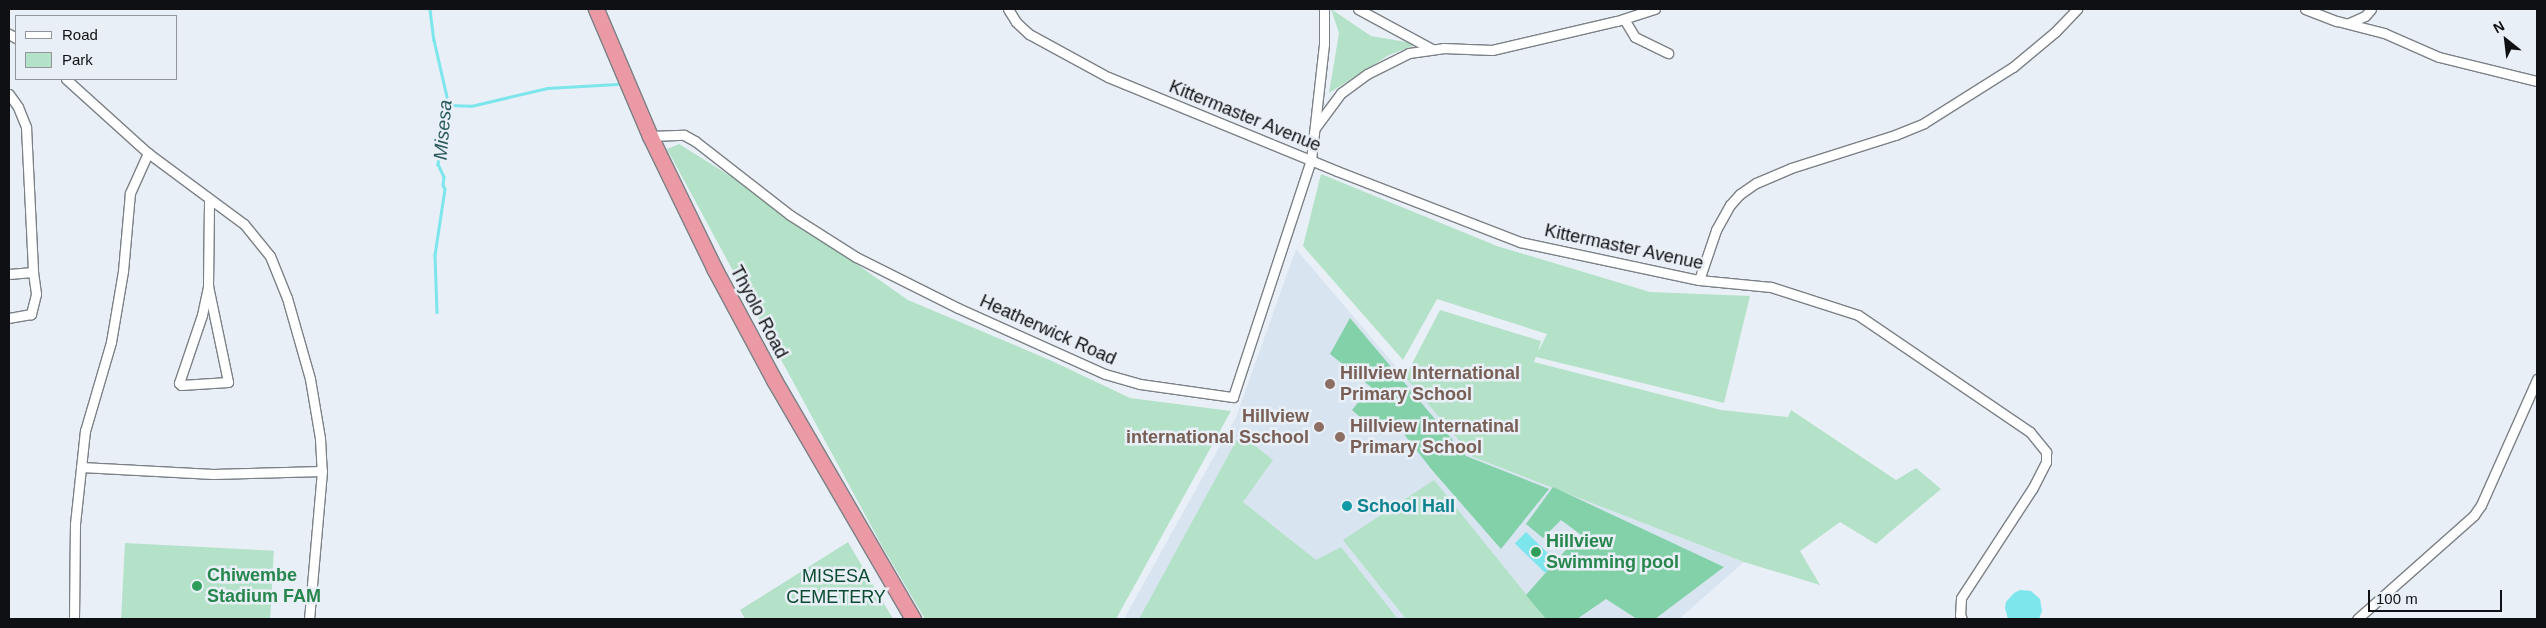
<!DOCTYPE html>
<html>
<head>
<meta charset="utf-8">
<style>
	body { margin:0 }
	#map { position:relative; width:2546px; height:628px; overflow:hidden; background:#e9eff6; font-family:Helvetica,sans-serif }
	div>[style] { position:absolute }
	[style*='--x'] { left:calc(var(--x)*1px); top:calc(var(--y)*1px); width:calc(var(--w)*1px); rotate:calc(var(--a)*1deg) }
	.built>* { inset:0; background:#d8e4f0 }
	.green>* { inset:0; background:#b4e2c8; transform-origin:0 0 }
	.forest>* { inset:0; background:#82d1a8 }
	.water>* { inset:0; background:#7ce6ec; transform-origin:0 0 }
	.stream>* { height:2.5px; margin:-1.25px; padding:0 1.25px; transform-origin:1.25px; border-radius:1.25px; background:#7ce6ec }
	.roads { filter:drop-shadow(1px 0 #7b8186) drop-shadow(-1px 0 #7b8186) drop-shadow(0 1px #7b8186) drop-shadow(0 -1px #7b8186) }
	.street>* { height:9px; margin:-4.5px; padding:0 4.5px; transform-origin:4.5px; border-radius:4.5px; background:#fff }
	.highway>* { height:15px; margin:-7.5px; padding:0 7.5px; transform-origin:7.5px; border-radius:7.5px; background:#eb99a4 }
	.dots>* { width:14px; height:14px; translate:-50% -50%; box-sizing:border-box; border:2px solid #e9eff6; border-radius:50% }
	span { translate:-50% -50%; white-space:nowrap; text-align:center; line-height:1.15; -webkit-text-stroke:5px #e9eff6; paint-order:stroke }
	.street-label { font-size:18px; color:#0f1013 }
	.education-label { font-size:18px; color:#785e54; font-weight:700 }
	.left { translate:0 -50%; text-align:left }
	.right { translate:-100% -50%; text-align:right }
	.culture-label { font-size:18px; color:#0d838f; font-weight:700 }
	.leisure-label { font-size:18px; color:#27864d; font-weight:700 }
	.park-label { font-size:18px; color:#0a4a30 }
	.water-label { font-size:19px; color:#2a595c; font-style:italic }
	.frame { position:absolute; inset:0; border:10px solid #0f1013; pointer-events:none }
	.legend { position:absolute; left:15px; top:15px; width:162px; height:65px; box-sizing:border-box; background:#e9eff6; border:1px solid #92969b; margin:0; padding:6px 9px; list-style:none; font-size:15px; color:#0f1013 }
	.legend li { display:flex; align-items:center; gap:10px; height:25px }
	.legend b { width:25px; border:1px solid #92969b }
	.north { position:absolute; left:2481px; top:15px; width:50px; height:50px; -webkit-text-stroke:4px #e9eff6; paint-order:stroke; rotate:331deg; font-size:14px; font-weight:700; line-height:20px; text-align:center; color:#0f1013 }
	.north::after { content:''; display:block; margin:auto; width:18px; height:22px; background:#0f1013; clip-path:polygon(50% 0,100% 100%,50% 72%,0 100%) }
	.scale { position:absolute; left:2368px; top:590px; width:134px; height:22px; box-sizing:border-box; border:2px solid #0f1013; border-top:0; padding-left:6px; font-size:15px; line-height:18px; white-space:nowrap; color:#0f1013; -webkit-text-stroke:4px #e9eff6; paint-order:stroke }
</style>
</head>
<body>
<div id="map">
	<div class="built">
		<div style="clip-path:polygon(1296px 249px,1473px 457px,1744px 562px,1679px 619px,1124px 619px,1236px 417px)"></div>
	</div>
	<div class="green">
		<div style="clip-path:polygon(1331px 9px,1371px 36px,1418px 44px,1389px 55px,1329px 93px,1339px 33px)"></div>
		<div style="clip-path:polygon(679px 144px,732px 177px,908px 300px,1052px 361px,1130px 398px,1231px 411px,1116px 619px,925px 619px,882px 546px,667px 149px)"></div>
		<div style="clip-path:polygon(1321px 174px,1497px 246px,1650px 292px,1750px 296px,1724px 403px,1536px 357px,1534px 362px,1721px 410px,1788px 417px,1791px 410px,1896px 480px,1916px 468px,1941px 489px,1876px 544px,1840px 522px,1800px 551px,1820px 585px,1744px 562px,1473px 457px,1405px 377px,1440px 310px,1541px 341px,1538px 352px,1547px 334px,1437px 299px,1403px 360px,1303px 246px)"></div>
		<div style="clip-path:polygon(1240px 434px,1273px 460px,1243px 502px,1316px 560px,1341px 547px,1398px 619px,1139px 619px)"></div>
		<div style="clip-path:polygon(1434px 480px,1546px 619px,1406px 619px,1343px 540px)"></div>
		<div style="clip-path:polygon(848px 542px,893px 619px,745px 619px,740px 610px)"></div>
		<div style="left:125px;top:543px;width:149px;height:76px;rotate:3deg"></div>
	</div>
	<div class="forest">
		<div style="clip-path:polygon(1350px 318px,1466px 456px,1549px 489px,1501px 549px,1432px 470px,1393px 420px,1380px 435px,1352px 410px,1371px 387px,1330px 354px)"></div>
		<div style="clip-path:polygon(1553px 487px,1724px 567px,1655px 619px,1637px 619px,1606px 599px,1577px 619px,1546px 619px,1526px 595px,1580px 534px,1561px 520px,1543px 538px,1526px 524px)"></div>
	</div>
	<div class="water">
		<div style="left:1526px;top:532px;width:42px;height:16px;rotate:44deg"></div>
		<div style="clip-path:polygon(2020px 590px,2031px 591px,2040px 599px,2042px 611px,2039px 619px,2008px 619px,2005px 608px,2006px 602px,2014px 593px)"></div>
	</div>
	<div class="stream">
		<div style="--x:430;--y:9;--w:31;--a:83"></div>
		<div style="--x:434;--y:40;--w:63;--a:77.1"></div>
		<div style="--x:448;--y:101;--w:17;--a:111"></div>
		<div style="--x:442;--y:117;--w:25;--a:88"></div>
		<div style="--x:443;--y:142;--w:23;--a:103"></div>
		<div style="--x:438;--y:164;--w:14;--a:65"></div>
		<div style="--x:444;--y:177;--w:8;--a:97"></div>
		<div style="--x:443;--y:185;--w:4;--a:63"></div>
		<div style="--x:445;--y:189;--w:67;--a:98.6"></div>
		<div style="--x:435;--y:255;--w:57;--a:88"></div>
		<div style="--x:447;--y:105;--w:24;--a:2"></div>
		<div style="--x:471;--y:106;--w:78;--a:-13.3"></div>
		<div style="--x:547;--y:88;--w:70;--a:-3.3"></div>
	</div>
	<div class="roads">
		<div class="street">
			<div style="--x:1008;--y:9;--w:15;--a:58"></div>
			<div style="--x:1016;--y:22;--w:18;--a:43"></div>
			<div style="--x:1029;--y:34;--w:90;--a:28.6"></div>
			<div style="--x:1108;--y:77;--w:248;--a:22.3"></div>
			<div style="--x:1337;--y:171;--w:196;--a:21.2"></div>
			<div style="--x:1520;--y:242;--w:183;--a:12"></div>
			<div style="--x:1699;--y:280;--w:72;--a:5.6"></div>
			<div style="--x:1771;--y:287;--w:91;--a:17.8"></div>
			<div style="--x:1858;--y:315;--w:208;--a:34.2"></div>
			<div style="--x:2030;--y:432;--w:26;--a:51"></div>
			<div style="--x:2046;--y:452;--w:10;--a:90"></div>
			<div style="--x:2046;--y:462;--w:30;--a:117"></div>
			<div style="--x:2032;--y:489;--w:130;--a:123.1"></div>
			<div style="--x:1961;--y:598;--w:17;--a:93"></div>
			<div style="--x:1960;--y:615;--w:4;--a:63"></div>
			<div style="--x:1358;--y:9;--w:84;--a:28.4"></div>
			<div style="--x:2305;--y:9;--w:34;--a:21"></div>
			<div style="--x:2337;--y:21;--w:49;--a:14.3"></div>
			<div style="--x:2384;--y:33;--w:60;--a:23.6"></div>
			<div style="--x:2439;--y:57;--w:101;--a:13.8"></div>
			<div style="--x:1624;--y:19;--w:21;--a:59"></div>
			<div style="--x:1635;--y:37;--w:37;--a:26"></div>
			<div style="--x:2349;--y:23;--w:17;--a:-24"></div>
			<div style="--x:2365;--y:16;--w:9;--a:-49"></div>
			<div style="--x:9;--y:34;--w:8;--a:30"></div>
			<div style="--x:66;--y:79;--w:110;--a:42.1"></div>
			<div style="--x:148;--y:153;--w:119;--a:36.5"></div>
			<div style="--x:244;--y:224;--w:41;--a:50.9"></div>
			<div style="--x:270;--y:256;--w:45;--a:68"></div>
			<div style="--x:287;--y:298;--w:84;--a:74.1"></div>
			<div style="--x:310;--y:379;--w:60;--a:80.4"></div>
			<div style="--x:320;--y:438;--w:33;--a:87"></div>
			<div style="--x:322;--y:471;--w:149;--a:95"></div>
			<div style="--x:9;--y:94;--w:16;--a:55"></div>
			<div style="--x:18;--y:107;--w:22;--a:68"></div>
			<div style="--x:26;--y:127;--w:145;--a:87.2"></div>
			<div style="--x:1315;--y:128;--w:44;--a:-53.4"></div>
			<div style="--x:1341;--y:93;--w:32;--a:-36"></div>
			<div style="--x:1367;--y:74;--w:47;--a:-26.6"></div>
			<div style="--x:1409;--y:53;--w:34;--a:-8"></div>
			<div style="--x:1443;--y:48;--w:49;--a:2.3"></div>
			<div style="--x:1492;--y:50;--w:128;--a:-13.1"></div>
			<div style="--x:1617;--y:21;--w:40;--a:-18"></div>
			<div style="--x:650;--y:136;--w:34;--a:-2"></div>
			<div style="--x:684;--y:135;--w:13;--a:29"></div>
			<div style="--x:695;--y:141;--w:120;--a:37.9"></div>
			<div style="--x:790;--y:215;--w:78;--a:32.5"></div>
			<div style="--x:856;--y:257;--w:114;--a:26.6"></div>
			<div style="--x:958;--y:308;--w:161;--a:24.2"></div>
			<div style="--x:1105;--y:374;--w:36;--a:16"></div>
			<div style="--x:1140;--y:384;--w:94;--a:8"></div>
			<div style="--x:1233;--y:397;--w:250;--a:-71.8"></div>
			<div style="--x:1311;--y:160;--w:117;--a:-83.6"></div>
			<div style="--x:1324;--y:44;--w:35;--a:-90"></div>
			<div style="--x:9;--y:274;--w:24;--a:-5"></div>
			<div style="--x:33;--y:272;--w:22;--a:82"></div>
			<div style="--x:36;--y:294;--w:21;--a:104"></div>
			<div style="--x:31;--y:314;--w:22;--a:170"></div>
			<div style="--x:1699;--y:280;--w:53;--a:-71.2"></div>
			<div style="--x:1716;--y:230;--w:29;--a:-61"></div>
			<div style="--x:1730;--y:205;--w:15;--a:-48"></div>
			<div style="--x:1740;--y:194;--w:19;--a:-35"></div>
			<div style="--x:1756;--y:183;--w:38;--a:-23"></div>
			<div style="--x:1791;--y:168;--w:109;--a:-17.6"></div>
			<div style="--x:1895;--y:135;--w:31;--a:-22"></div>
			<div style="--x:1924;--y:123;--w:105;--a:-32.2"></div>
			<div style="--x:2013;--y:67;--w:55;--a:-39.8"></div>
			<div style="--x:2055;--y:32;--w:32;--a:-46"></div>
			<div style="--x:208;--y:286;--w:98;--a:78.2"></div>
			<div style="--x:228;--y:382;--w:47;--a:176.3"></div>
			<div style="--x:181;--y:385;--w:3;--a:-135"></div>
			<div style="--x:179;--y:383;--w:72;--a:-71.3"></div>
			<div style="--x:202;--y:315;--w:30;--a:-78"></div>
			<div style="--x:208;--y:286;--w:86;--a:-89.3"></div>
			<div style="--x:81;--y:467;--w:132;--a:3"></div>
			<div style="--x:213;--y:474;--w:109;--a:-1.6"></div>
			<div style="--x:74;--y:619;--w:95;--a:-89.4"></div>
			<div style="--x:75;--y:524;--w:94;--a:-83.9"></div>
			<div style="--x:85;--y:431;--w:93;--a:-73.7"></div>
			<div style="--x:111;--y:342;--w:72;--a:-80.4"></div>
			<div style="--x:123;--y:271;--w:78;--a:-84.9"></div>
			<div style="--x:130;--y:193;--w:44;--a:-65.8"></div>
			<div style="--x:2357;--y:619;--w:157;--a:-41.6"></div>
			<div style="--x:2474;--y:515;--w:12;--a:-55"></div>
			<div style="--x:2481;--y:505;--w:138;--a:-66"></div>
		</div>
		<div class="highway">
			<div style="--x:596;--y:9;--w:138;--a:67"></div>
			<div style="--x:650;--y:136;--w:147;--a:64.1"></div>
			<div style="--x:714;--y:268;--w:127;--a:61.8"></div>
			<div style="--x:774;--y:380;--w:276;--a:59.8"></div>
		</div>
	</div>
	<div class="dots">
		<div style="left:1330px;top:384px;background:#8d6e63"></div>
		<div style="left:1319px;top:427px;background:#8d6e63"></div>
		<div style="left:1340px;top:437px;background:#8d6e63"></div>
		<div style="left:1347px;top:506px;background:#0f9aa8"></div>
		<div style="left:1536px;top:552px;background:#2e9e5b"></div>
		<div style="left:197px;top:586px;background:#2e9e5b"></div>
	</div>
	<div class="street-label">
		<span style="left:1245px;top:116px;rotate:22deg">Kittermaster Avenue</span>
		<span style="left:1624px;top:247px;rotate:12deg">Kittermaster Avenue</span>
		<span style="left:759px;top:312px;rotate:62deg">Thyolo Road</span>
		<span style="left:1048px;top:330px;rotate:24deg">Heatherwick Road</span>
	</div>
	<div class="education-label">
		<span class="left" style="left:1340px;top:384px">Hillview International<br>Primary School</span>
		<span class="right" style="left:1309px;top:427px">Hillview<br>international Sschool</span>
		<span class="left" style="left:1350px;top:437px">Hillview Internatinal<br>Primary School</span>
	</div>
	<div class="culture-label">
		<span class="left" style="left:1357px;top:506px">School Hall</span>
	</div>
	<div class="leisure-label">
		<span class="left" style="left:1546px;top:552px">Hillview<br>Swimming pool</span>
		<span class="left" style="left:207px;top:586px">Chiwembe<br>Stadium FAM</span>
	</div>
	<div class="park-label">
		<span style="left:836px;top:587px">MISESA<br>CEMETERY</span>
	</div>
	<div class="water-label">
		<span style="left:443px;top:130px;rotate:-85deg">Misesa</span>
	</div>
	<div class="frame"></div>
	<ul class="legend">
	<li><b style="height:6px;background:#fff"></b>Road</li>
	<li><b style="height:14px;background:#b4e2c8"></b>Park</li>
	</ul>
	<div class="north">N</div>
	<div class="scale">100 m</div>
</div>
</body>
</html>
